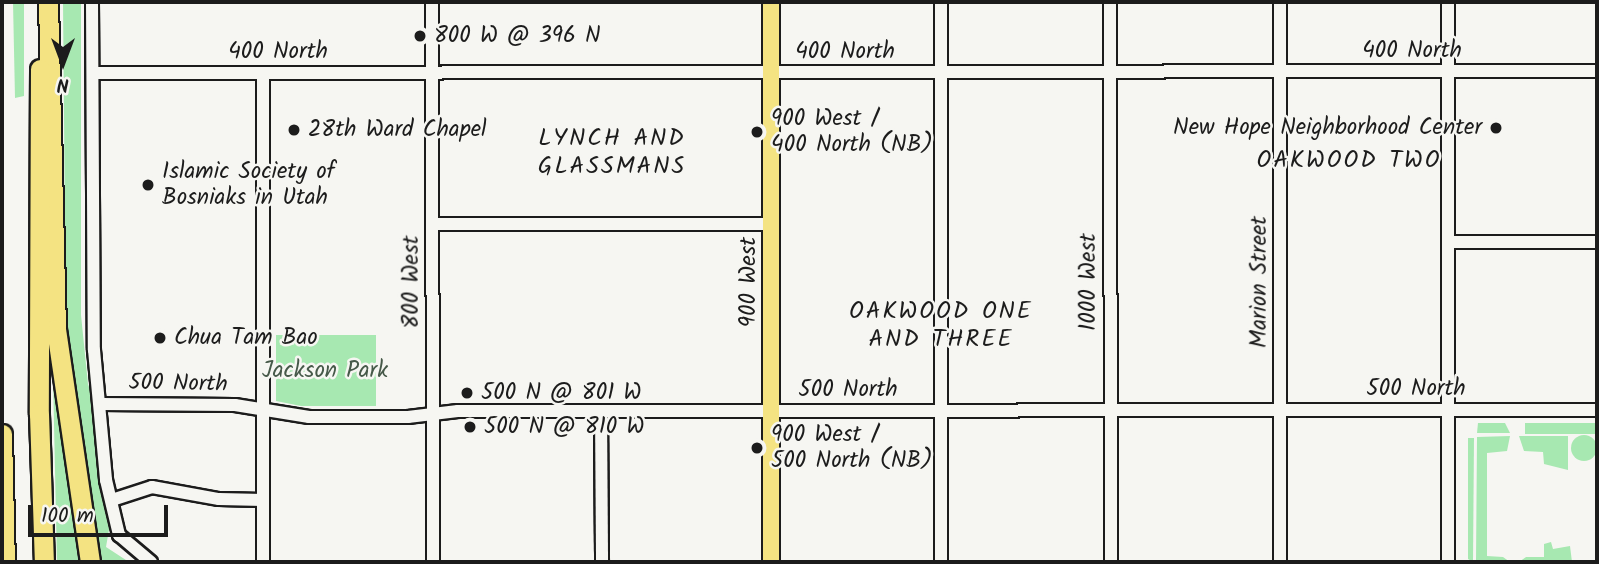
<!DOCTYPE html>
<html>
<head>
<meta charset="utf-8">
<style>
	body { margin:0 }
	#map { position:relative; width:1599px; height:564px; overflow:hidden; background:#f6f6f2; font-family:Kalam,sans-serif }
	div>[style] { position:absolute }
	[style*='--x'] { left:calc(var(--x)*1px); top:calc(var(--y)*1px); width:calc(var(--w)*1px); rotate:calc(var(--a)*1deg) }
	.green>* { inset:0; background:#a7e8b1; transform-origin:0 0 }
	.round { border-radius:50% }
	.roads { filter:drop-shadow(2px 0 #1c1c1c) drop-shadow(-2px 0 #1c1c1c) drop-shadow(0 2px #1c1c1c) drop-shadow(0 -2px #1c1c1c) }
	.minor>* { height:12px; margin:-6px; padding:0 6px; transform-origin:6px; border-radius:6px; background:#f6f6f2 }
	.major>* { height:16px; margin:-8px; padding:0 8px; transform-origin:8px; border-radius:8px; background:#f4e382 }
	.highway>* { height:19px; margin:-9.5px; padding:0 9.5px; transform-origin:9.5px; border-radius:9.5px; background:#f4e382 }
	.dots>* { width:19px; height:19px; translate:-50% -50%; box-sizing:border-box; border:4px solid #f6f6f2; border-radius:50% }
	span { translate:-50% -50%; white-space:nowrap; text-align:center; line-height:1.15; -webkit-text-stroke:5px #f6f6f2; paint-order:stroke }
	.poi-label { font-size:23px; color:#1c1c1c }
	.left { translate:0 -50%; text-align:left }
	.right { translate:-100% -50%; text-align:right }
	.street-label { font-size:23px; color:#1c1c1c }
	.park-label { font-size:23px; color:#465949 }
	.neighbourhood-label { font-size:24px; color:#1c1c1c; letter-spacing:2px }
	.frame { position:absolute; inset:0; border:4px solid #1c1c1c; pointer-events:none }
	.north { position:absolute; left:28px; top:28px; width:70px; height:70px; -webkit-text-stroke:5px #f6f6f2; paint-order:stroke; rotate:180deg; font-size:19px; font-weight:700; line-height:28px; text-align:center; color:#1c1c1c }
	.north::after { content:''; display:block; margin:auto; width:24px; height:32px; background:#1c1c1c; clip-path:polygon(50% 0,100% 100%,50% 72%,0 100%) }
	.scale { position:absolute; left:28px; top:505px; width:140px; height:32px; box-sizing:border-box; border:4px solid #1c1c1c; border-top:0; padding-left:9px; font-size:21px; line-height:24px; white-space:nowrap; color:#1c1c1c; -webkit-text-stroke:5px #f6f6f2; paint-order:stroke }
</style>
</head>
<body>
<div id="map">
	<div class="green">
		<div style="clip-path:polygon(13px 2px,24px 2px,24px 96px,15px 98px)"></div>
		<div style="clip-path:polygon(63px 2px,81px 2px,81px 315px,88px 384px,99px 416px,110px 524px,106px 547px,129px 562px,101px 562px,66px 345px)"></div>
		<div style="clip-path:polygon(276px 335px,376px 335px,376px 406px,301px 406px,276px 401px)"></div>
		<div style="clip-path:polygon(53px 378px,58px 378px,82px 562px,57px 562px)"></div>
		<div style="clip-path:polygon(1478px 423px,1505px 423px,1510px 433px,1477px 433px)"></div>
		<div style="left:1525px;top:423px;width:72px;height:11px"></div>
		<div class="round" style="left:1571px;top:435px;width:26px;height:26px"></div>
		<div style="clip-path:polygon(1510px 436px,1507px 451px,1487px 453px,1487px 556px,1503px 557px,1510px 562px,1476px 562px,1477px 437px)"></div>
		<div style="clip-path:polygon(1519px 436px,1568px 436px,1568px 470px,1544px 464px,1543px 452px,1524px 451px)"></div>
		<div style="clip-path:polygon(1468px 438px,1474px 438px,1473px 562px,1468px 559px)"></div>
		<div style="clip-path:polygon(1551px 542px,1553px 549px,1570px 546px,1572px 562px,1519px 562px,1526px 557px,1544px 557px,1544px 544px)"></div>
	</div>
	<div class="roads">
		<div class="minor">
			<div style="--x:92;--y:2;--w:348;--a:89.7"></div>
			<div style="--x:94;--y:350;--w:131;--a:84.7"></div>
			<div style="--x:106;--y:480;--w:57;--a:76.7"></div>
			<div style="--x:119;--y:535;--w:42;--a:40.2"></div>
			<div style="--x:432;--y:2;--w:560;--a:89.9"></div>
			<div style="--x:941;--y:2;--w:560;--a:90"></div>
			<div style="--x:1110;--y:2;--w:560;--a:89.9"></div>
			<div style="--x:1448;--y:2;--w:560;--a:90"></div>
			<div style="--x:93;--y:73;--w:1504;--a:-0.08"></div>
			<div style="--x:432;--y:224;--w:339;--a:0"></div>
			<div style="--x:1448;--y:242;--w:149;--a:0"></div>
			<div style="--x:101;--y:404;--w:134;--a:0.4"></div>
			<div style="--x:235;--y:405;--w:75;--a:9.2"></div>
			<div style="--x:309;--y:417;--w:99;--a:0"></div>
			<div style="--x:408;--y:417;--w:50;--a:-6.8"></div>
			<div style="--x:458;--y:411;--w:1139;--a:-0.05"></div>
			<div style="--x:601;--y:411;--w:151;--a:89.6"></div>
			<div style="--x:112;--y:500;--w:42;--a:-18"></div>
			<div style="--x:152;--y:487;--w:68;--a:10.2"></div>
			<div style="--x:219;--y:499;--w:44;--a:1.3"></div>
			<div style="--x:263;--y:562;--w:489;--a:-90"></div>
			<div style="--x:1280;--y:562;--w:560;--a:-90"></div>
		</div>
		<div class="major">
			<div style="--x:771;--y:562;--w:560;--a:-90"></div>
		</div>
		<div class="highway">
			<div style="--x:48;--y:2;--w:327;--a:88.6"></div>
			<div style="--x:56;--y:329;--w:235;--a:81.7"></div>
			<div style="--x:40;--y:69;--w:345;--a:90.2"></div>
			<div style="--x:39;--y:414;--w:148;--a:88.1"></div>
			<div style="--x:2;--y:434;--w:128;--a:88.7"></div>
		</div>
	</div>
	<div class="dots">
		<div style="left:420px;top:36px;background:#1c1c1c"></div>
		<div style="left:1496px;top:128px;background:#1c1c1c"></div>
		<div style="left:294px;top:130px;background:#1c1c1c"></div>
		<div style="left:757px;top:132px;background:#1c1c1c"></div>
		<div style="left:148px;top:185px;background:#1c1c1c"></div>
		<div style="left:160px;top:338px;background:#1c1c1c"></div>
		<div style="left:467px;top:393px;background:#1c1c1c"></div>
		<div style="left:470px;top:427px;background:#1c1c1c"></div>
		<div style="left:757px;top:448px;background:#1c1c1c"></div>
	</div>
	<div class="poi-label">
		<span class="left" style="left:434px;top:36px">800 W @ 396 N</span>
		<span class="left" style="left:771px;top:132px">900 West /<br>400 North (NB)</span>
		<span class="right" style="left:1482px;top:128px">New Hope Neighborhood Center</span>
		<span class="left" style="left:308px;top:130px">28th Ward Chapel</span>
		<span class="left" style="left:162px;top:185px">Islamic Society of<br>Bosniaks in Utah</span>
		<span class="left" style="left:174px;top:338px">Chua Tam Bao</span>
		<span class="left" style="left:481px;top:393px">500 N @ 801 W</span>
		<span class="left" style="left:484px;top:427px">500 N @ 810 W</span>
		<span class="left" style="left:771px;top:448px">900 West /<br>500 North (NB)</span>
	</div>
	<div class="street-label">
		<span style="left:1412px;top:51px">400 North</span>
		<span style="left:278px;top:52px">400 North</span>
		<span style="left:845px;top:52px">400 North</span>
		<span style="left:412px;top:282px;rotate:-90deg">800 West</span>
		<span style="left:749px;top:282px;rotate:-90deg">900 West</span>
		<span style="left:1089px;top:282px;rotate:-90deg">1000 West</span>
		<span style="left:1260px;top:282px;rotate:-90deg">Marion Street</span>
		<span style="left:178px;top:384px;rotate:1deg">500 North</span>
		<span style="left:1416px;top:389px">500 North</span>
		<span style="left:848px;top:390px">500 North</span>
	</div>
	<div class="park-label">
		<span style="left:325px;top:371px">Jackson Park</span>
	</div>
	<div class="neighbourhood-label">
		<span style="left:612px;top:153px">LYNCH AND<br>GLASSMANS</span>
		<span style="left:1349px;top:161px">OAKWOOD TWO</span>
		<span style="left:941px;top:326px">OAKWOOD ONE<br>AND THREE</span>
	</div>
	<div class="frame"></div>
	<div class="north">N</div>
	<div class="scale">100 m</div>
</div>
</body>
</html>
